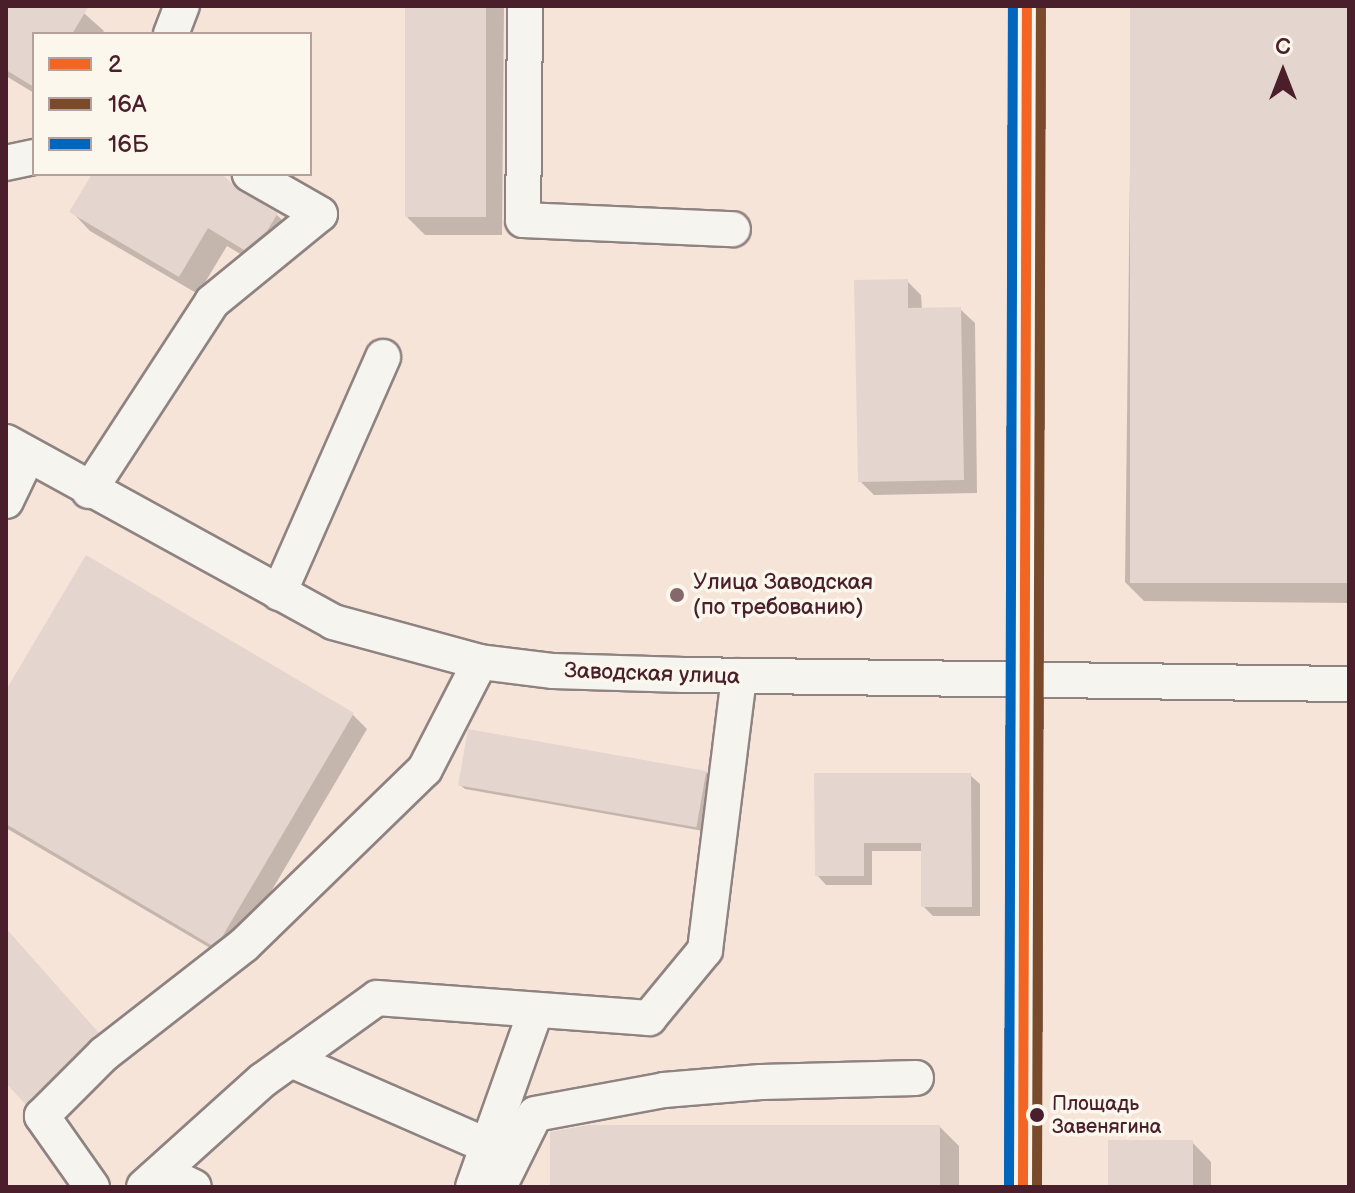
<!DOCTYPE html>
<html>
<head>
<meta charset="utf-8">
<style>
	body { margin:0 }
	#map { position:relative; width:1355px; height:1193px; overflow:hidden; background:#f4ece5; font-family:"Balsamiq Sans",sans-serif }
	div>[style] { position:absolute }
	[style*='--x'] { left:calc(var(--x)*1px); top:calc(var(--y)*1px); width:calc(var(--w)*1px); rotate:calc(var(--a)*1deg) }
	.built>* { inset:0; background:#f7e4d9 }
	.shadow>* { inset:0; background:#0003 }
	.building>* { inset:0; background:#e5d5cf; transform-origin:0 0 }
	.roads { filter:drop-shadow(2px 0 #8f8382) drop-shadow(-2px 0 #8f8382) drop-shadow(0 2px #8f8382) drop-shadow(0 -2px #8f8382) }
	.minor>* { height:34px; margin:-17px; padding:0 17px; transform-origin:17px; border-radius:17px; background:#f6f4ef }
	.bus-1>* { height:10px; margin:-5px; padding:0 5px; transform-origin:5px; border-radius:5px; background:#f26522 }
	.bus-2>* { height:10px; margin:-5px; padding:0 5px; transform-origin:5px; border-radius:5px; background:#7a4b2a }
	.bus-3>* { height:10px; margin:-5px; padding:0 5px; transform-origin:5px; border-radius:5px; background:#0065bd }
	.dots>* { width:22px; height:22px; translate:-50% -50%; box-sizing:border-box; border:4px solid #fbf7ec; border-radius:50% }
	span { translate:-50% -50%; white-space:nowrap; text-align:center; line-height:1.15; -webkit-text-stroke:7px #fbf7ec; paint-order:stroke }
	.bus-label { font-size:20px; color:#4a1f2b }
	.left { translate:0 -50%; text-align:left }
	.poi-label { font-size:22px; color:#4a1f2b }
	.street-label { font-size:22px; color:#4a1f2b }
	.frame { position:absolute; inset:0; border:8px solid #4a1f2b; pointer-events:none }
	.legend { position:absolute; left:32px; top:32px; width:280px; height:144px; box-sizing:border-box; background:#fbf7ec; border:2px solid #b4a19f; margin:0; padding:10px 14px; list-style:none; font-size:24px; color:#4a1f2b }
	.legend li { display:flex; align-items:center; gap:16px; height:40px }
	.legend b { width:40px; border:2px solid #b4a19f }
	.north { position:absolute; left:1243px; top:32px; width:80px; height:80px; -webkit-text-stroke:6px #fbf7ec; paint-order:stroke; rotate:0deg; font-size:22px; font-weight:700; line-height:32px; text-align:center; color:#4a1f2b }
	.north::after { content:''; display:block; margin:auto; width:28px; height:36px; background:#4a1f2b; clip-path:polygon(50% 0,100% 100%,50% 72%,0 100%) }
</style>
</head>
<body>
<div id="map">
	<div class="built">
		<div style="clip-path:polygon(evenodd,6px 6px,1349px 6px,1349px 1187px,6px 1187px,6px 6px,34px 34px,310px 34px,310px 174px,34px 174px,34px 34px)"></div>
	</div>
	<div class="shadow">
		<div style="clip-path:polygon(6px 6px,76px 6px,104px 31px,102px 34px,34px 34px,34px 93px,6px 76px)"></div>
		<div style="clip-path:polygon(407px 6px,504px 6px,502px 235px,425px 235px,406px 216px)"></div>
		<div style="clip-path:polygon(1132px 6px,1349px 6px,1349px 603px,1144px 601px,1125px 582px)"></div>
		<div style="clip-path:polygon(94px 174px,218px 174px,246px 197px,277px 215px,296px 234px,264px 268px,227px 246px,198px 294px,90px 231px,72px 212px)"></div>
		<div style="clip-path:polygon(907px 281px,921px 295px,922px 310px,960px 309px,975px 323px,977px 493px,874px 495px,860px 481px)"></div>
		<div style="clip-path:polygon(87px 558px,353px 715px,367px 729px,236px 951px,227px 958px,6px 828px,6px 694px)"></div>
		<div style="clip-path:polygon(706px 772px,710px 777px,703px 831px,465px 789px,460px 785px)"></div>
		<div style="clip-path:polygon(816px 775px,970px 775px,980px 784px,980px 916px,933px 916px,923px 906px,923px 851px,872px 851px,872px 885px,826px 885px,817px 875px)"></div>
		<div style="clip-path:polygon(6px 929px,116px 1053px,46px 1123px,6px 1080px)"></div>
		<div style="clip-path:polygon(940px 1127px,959px 1146px,959px 1187px,552px 1187px)"></div>
		<div style="clip-path:polygon(1192px 1142px,1211px 1162px,1211px 1187px,1110px 1187px)"></div>
	</div>
	<div class="building">
		<div style="clip-path:polygon(6px 6px,89px 6px,72px 34px,34px 34px,34px 87px,6px 70px)"></div>
		<div style="left:405px;top:6px;width:81px;height:211px"></div>
		<div style="left:1130px;top:6px;width:219px;height:577px"></div>
		<div style="clip-path:polygon(92px 174px,222px 174px,240px 191px,278px 213px,267px 231px,244px 250px,208px 228px,179px 277px,69px 212px)"></div>
		<div style="clip-path:polygon(908px 279px,908px 308px,961px 307px,964px 480px,858px 482px,854px 280px)"></div>
		<div style="clip-path:polygon(86px 555px,354px 713px,222px 937px,211px 945px,6px 824px,6px 690px)"></div>
		<div style="left:468px;top:729px;width:242px;height:57px;rotate:10deg"></div>
		<div style="clip-path:polygon(814px 773px,971px 773px,972px 907px,921px 907px,921px 843px,864px 843px,864px 876px,815px 876px)"></div>
		<div style="clip-path:polygon(6px 929px,99px 1033px,26px 1105px,6px 1083px)"></div>
		<div style="clip-path:polygon(588px 1125px,940px 1125px,940px 1187px,550px 1187px,550px 1132px)"></div>
		<div style="left:1108px;top:1140px;width:85px;height:47px"></div>
	</div>
	<div class="roads">
		<div class="minor">
			<div style="--x:525;--y:6;--w:214;--a:90.5"></div>
			<div style="--x:523;--y:220;--w:210;--a:2.5"></div>
			<div style="--x:171;--y:34;--w:30;--a:-69"></div>
			<div style="--x:6;--y:163;--w:29;--a:-12"></div>
			<div style="--x:6;--y:442;--w:373;--a:28.8"></div>
			<div style="--x:333;--y:622;--w:152;--a:15.2"></div>
			<div style="--x:480;--y:662;--w:74;--a:7"></div>
			<div style="--x:553;--y:671;--w:131;--a:1.7"></div>
			<div style="--x:684;--y:675;--w:665;--a:0.78"></div>
			<div style="--x:89;--y:491;--w:225;--a:-56.9"></div>
			<div style="--x:212;--y:302;--w:139;--a:-39.2"></div>
			<div style="--x:320;--y:214;--w:81;--a:-150.3"></div>
			<div style="--x:6;--y:501;--w:51;--a:-64.4"></div>
			<div style="--x:279;--y:593;--w:258;--a:-66.2"></div>
			<div style="--x:291;--y:1060;--w:215;--a:23.6"></div>
			<div style="--x:162;--y:1172;--w:35;--a:25"></div>
			<div style="--x:92;--y:1187;--w:87;--a:-125.2"></div>
			<div style="--x:42;--y:1116;--w:88;--a:-45"></div>
			<div style="--x:104;--y:1054;--w:177;--a:-37.9"></div>
			<div style="--x:244;--y:945;--w:252;--a:-44.2"></div>
			<div style="--x:425;--y:769;--w:120;--a:-62.8"></div>
			<div style="--x:144;--y:1187;--w:160;--a:-42"></div>
			<div style="--x:263;--y:1080;--w:140;--a:-35.7"></div>
			<div style="--x:377;--y:998;--w:273;--a:4.2"></div>
			<div style="--x:649;--y:1018;--w:88;--a:-50.5"></div>
			<div style="--x:705;--y:950;--w:276;--a:-82.9"></div>
			<div style="--x:473;--y:1187;--w:188;--a:-70.4"></div>
			<div style="--x:499;--y:1187;--w:81;--a:-63.7"></div>
			<div style="--x:535;--y:1114;--w:131;--a:-10.5"></div>
			<div style="--x:664;--y:1090;--w:97;--a:-4.7"></div>
			<div style="--x:761;--y:1082;--w:155;--a:-1.5"></div>
			<div style="--x:1023;--y:1187;--w:1181;--a:-89.81"></div>
		</div>
	</div>
	<div class="bus-1">
		<div style="--x:1023;--y:1187;--w:1181;--a:-89.81"></div>
	</div>
	<div class="bus-2">
		<div style="--x:1037;--y:1187;--w:1181;--a:-89.81"></div>
	</div>
	<div class="bus-3">
		<div style="--x:1009;--y:1187;--w:1181;--a:-89.81"></div>
	</div>
	<div class="dots">
		<div style="left:677px;top:595px;background:#86676c"></div>
		<div style="left:1037px;top:1115px;background:#4a1f2b"></div>
	</div>
	<div class="bus-label">
		<span class="left" style="left:1052px;top:1116px">Площадь<br>Завенягина</span>
	</div>
	<div class="poi-label">
		<span class="left" style="left:693px;top:595px">Улица Заводская<br>(по требованию)</span>
	</div>
	<div class="street-label">
		<span style="left:652px;top:674px;rotate:2deg">Заводская улица</span>
	</div>
	<div class="frame"></div>
	<ul class="legend">
	<li><b style="height:10px;background:#f26522"></b>2</li>
	<li><b style="height:10px;background:#7a4b2a"></b>16А</li>
	<li><b style="height:10px;background:#0065bd"></b>16Б</li>
	</ul>
	<div class="north">С</div>
</div>
</body>
</html>
